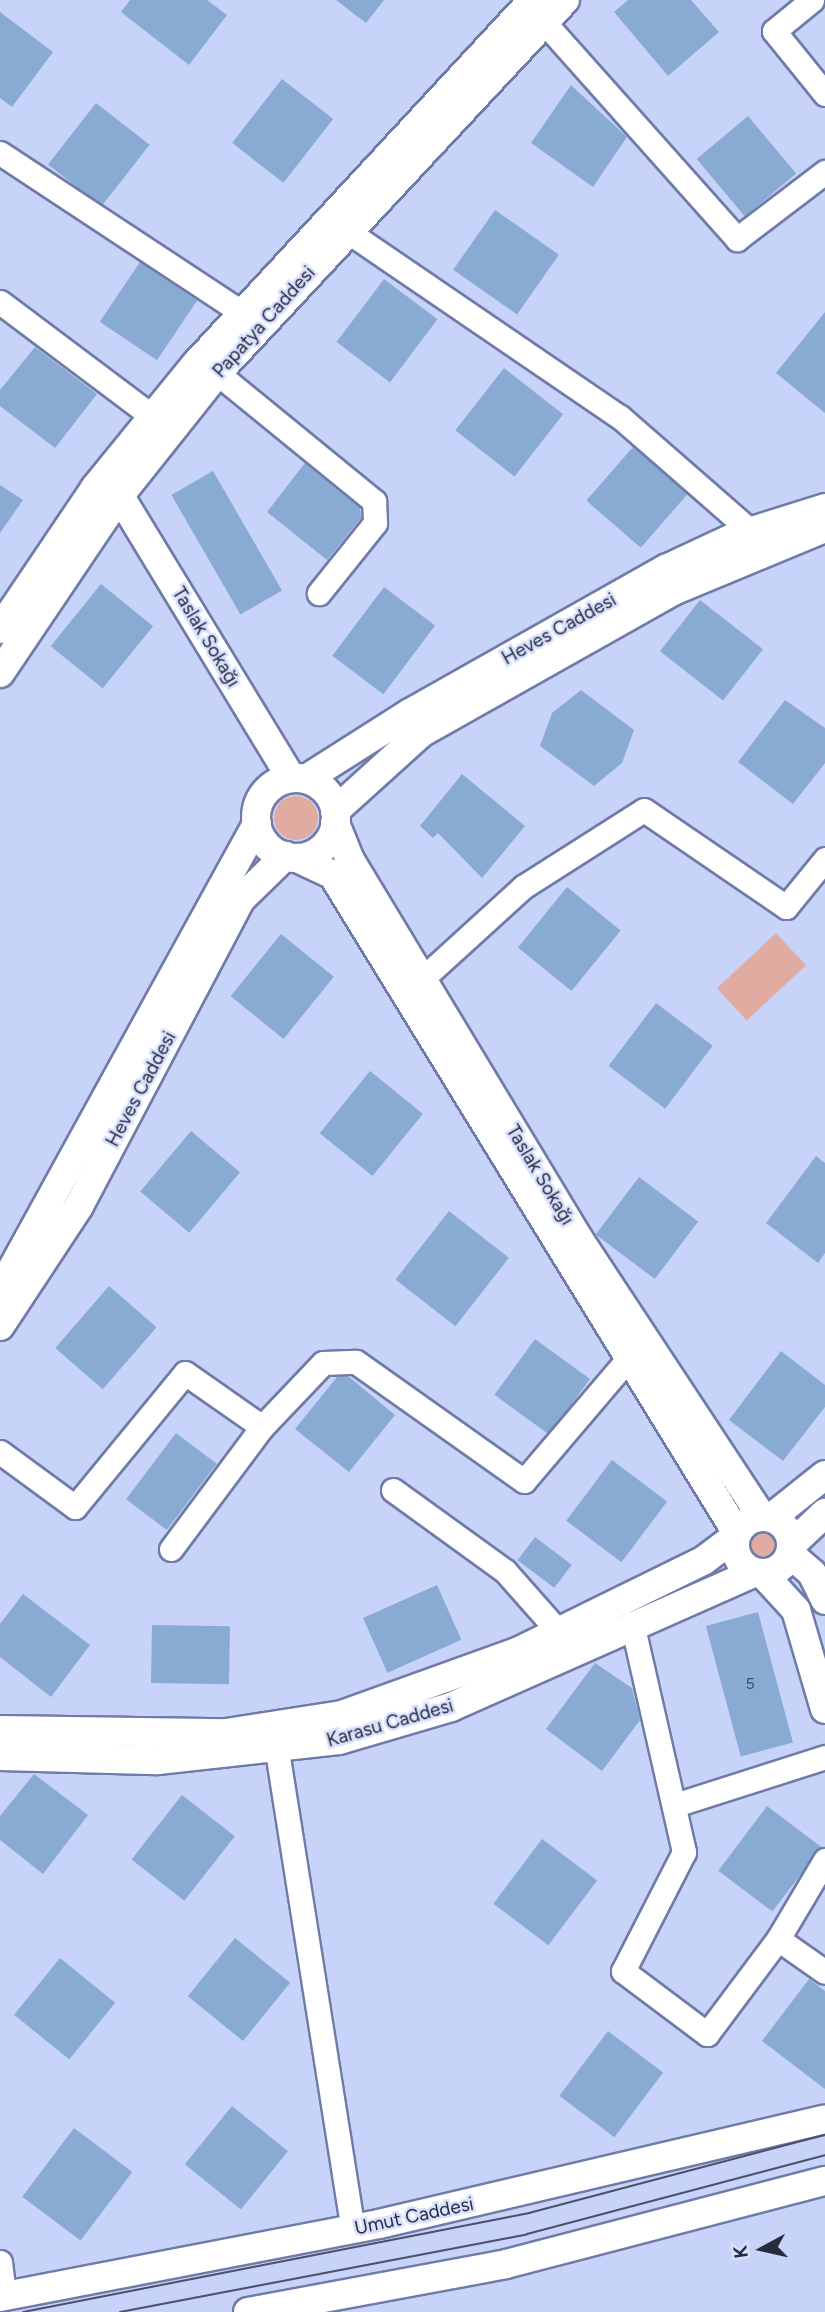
<!DOCTYPE html>
<html>
<head>
<meta charset="utf-8">
<style>
	body { margin:0 }
	#map { position:relative; width:825px; height:2312px; overflow:hidden; background:#c8d3fa; font-family:Figtree,sans-serif }
	div>[style] { position:absolute }
	[style*='--x'] { left:calc(var(--x)*1px); top:calc(var(--y)*1px); width:calc(var(--w)*1px); rotate:calc(var(--a)*1deg) }
	.green>* { inset:0; background:#e0aca1; transform-origin:0 0 }
	.round { border-radius:50% }
	.building>* { inset:0; background:#89abd3; transform-origin:0 0 }
	.roads { filter:drop-shadow(2px 0 #6f7ba8) drop-shadow(-2px 0 #6f7ba8) drop-shadow(0 2px #6f7ba8) drop-shadow(0 -2px #6f7ba8) }
	.minor>* { height:23px; margin:-11.5px; padding:0 11.5px; transform-origin:11.5px; border-radius:11.5px; background:#fff }
	.tertiary>* { height:28px; margin:-14px; padding:0 14px; transform-origin:14px; border-radius:14px; background:#fff }
	.tertiary>.ring { margin:-14px; padding:0; box-sizing:content-box; background:none; border:28px solid #fff; border-radius:50% }
	.tram>* { height:2px; margin:-1px; padding:0 1px; transform-origin:1px; border-radius:1px; background:#4b5169 }
	span { translate:-50% -50%; white-space:nowrap; text-align:center; line-height:1.15; -webkit-text-stroke:5px #d8e0fe; paint-order:stroke }
	.number-label { font-size:16px; color:#404c64 }
	.number-label span { -webkit-text-stroke-width:0 }
	.street-label { font-size:19px; color:#272c3f }
	.north { position:absolute; left:727px; top:2214px; width:70px; height:70px; -webkit-text-stroke:5px #d8e0fe; paint-order:stroke; rotate:262deg; font-size:19px; font-weight:700; line-height:28px; text-align:center; color:#272c3f }
	.north::after { content:''; display:block; margin:auto; width:24px; height:32px; background:#272c3f; clip-path:polygon(50% 0,100% 100%,50% 72%,0 100%) }
</style>
</head>
<body>
<div id="map">
	<div class="green">
		<div class="round" style="left:274px;top:796px;width:44px;height:44px"></div>
		<div style="left:776px;top:933px;width:44px;height:81px;rotate:47deg"></div>
		<div class="round" style="left:747px;top:1530px;width:32px;height:32px"></div>
	</div>
	<div class="building">
		<div style="clip-path:polygon(130px 0,207px 0,227px 15px,189px 65px,121px 12px)"></div>
		<div style="clip-path:polygon(336px 0,384px 0,366px 23px)"></div>
		<div style="clip-path:polygon(628px 0,691px 0,719px 32px,668px 76px,614px 12px)"></div>
		<div style="clip-path:polygon(0 12px,53px 52px,12px 107px,0 98px)"></div>
		<div style="left:282px;top:79px;width:65px;height:81px;rotate:38deg"></div>
		<div style="clip-path:polygon(571px 85px,627px 137px,593px 187px,531px 143px)"></div>
		<div style="left:96px;top:103px;width:68px;height:78px;rotate:38deg"></div>
		<div style="left:748px;top:116px;width:75px;height:67px;rotate:50deg"></div>
		<div style="left:495px;top:210px;width:78px;height:73px;rotate:35deg"></div>
		<div style="left:140px;top:262px;width:69px;height:72px;rotate:34deg"></div>
		<div style="left:384px;top:279px;width:67px;height:79px;rotate:37deg"></div>
		<div style="clip-path:polygon(825px 312px,825px 413px,776px 373px)"></div>
		<div style="clip-path:polygon(35px 347px,97px 394px,55px 448px,0 406px,0 390px)"></div>
		<div style="left:504px;top:368px;width:75px;height:79px;rotate:38deg"></div>
		<div style="left:633px;top:447px;width:72px;height:71px;rotate:41deg"></div>
		<div style="clip-path:polygon(305px 463px,360px 508px,361px 518px,327px 560px,267px 512px)"></div>
		<div style="left:213px;top:471px;width:138px;height:48px;rotate:60deg"></div>
		<div style="clip-path:polygon(0 485px,23px 500px,0 533px)"></div>
		<div style="left:101px;top:584px;width:67px;height:80px;rotate:39deg"></div>
		<div style="left:384px;top:587px;width:64px;height:86px;rotate:37deg"></div>
		<div style="left:700px;top:600px;width:80px;height:65px;rotate:38deg"></div>
		<div style="clip-path:polygon(581px 690px,634px 730px,622px 763px,594px 786px,540px 746px,552px 713px)"></div>
		<div style="clip-path:polygon(785px 700px,825px 728px,825px 763px,793px 804px,738px 762px)"></div>
		<div style="clip-path:polygon(462px 774px,525px 826px,482px 878px,438px 833px,433px 838px,420px 826px)"></div>
		<div style="left:567px;top:887px;width:69px;height:78px;rotate:39deg"></div>
		<div style="left:281px;top:934px;width:68px;height:80px;rotate:39deg"></div>
		<div style="left:656px;top:1003px;width:71px;height:79px;rotate:37deg"></div>
		<div style="left:370px;top:1071px;width:68px;height:80px;rotate:39deg"></div>
		<div style="left:191px;top:1131px;width:64px;height:79px;rotate:40deg"></div>
		<div style="clip-path:polygon(816px 1156px,825px 1163px,825px 1253px,818px 1263px,766px 1223px)"></div>
		<div style="left:639px;top:1177px;width:74px;height:72px;rotate:37deg"></div>
		<div style="left:449px;top:1211px;width:76px;height:87px;rotate:38deg"></div>
		<div style="left:109px;top:1286px;width:63px;height:82px;rotate:41deg"></div>
		<div style="left:535px;top:1339px;width:68px;height:69px;rotate:36deg"></div>
		<div style="clip-path:polygon(781px 1351px,825px 1385px,825px 1407px,783px 1461px,729px 1420px)"></div>
		<div style="clip-path:polygon(348px 1376px,395px 1415px,349px 1472px,295px 1429px,337px 1377px)"></div>
		<div style="left:176px;top:1433px;width:51px;height:83px;rotate:37deg"></div>
		<div style="left:612px;top:1460px;width:69px;height:76px;rotate:37deg"></div>
		<div style="left:535px;top:1537px;width:46px;height:29px;rotate:37deg"></div>
		<div style="left:437px;top:1585px;width:60px;height:81px;rotate:66deg"></div>
		<div style="clip-path:polygon(23px 1594px,90px 1645px,51px 1697px,0 1657px,0 1624px)"></div>
		<div style="left:758px;top:1612px;width:135px;height:54px;rotate:75deg"></div>
		<div style="left:152px;top:1625px;width:78px;height:58px;rotate:1deg"></div>
		<div style="clip-path:polygon(595px 1663px,632px 1688px,640px 1720px,602px 1771px,546px 1729px)"></div>
		<div style="clip-path:polygon(34px 1774px,88px 1815px,43px 1874px,0 1840px,0 1816px)"></div>
		<div style="left:182px;top:1795px;width:67px;height:82px;rotate:38deg"></div>
		<div style="left:767px;top:1806px;width:68px;height:81px;rotate:37deg"></div>
		<div style="left:542px;top:1839px;width:69px;height:81px;rotate:37deg"></div>
		<div style="left:235px;top:1938px;width:71px;height:75px;rotate:39deg"></div>
		<div style="left:60px;top:1958px;width:71px;height:73px;rotate:39deg"></div>
		<div style="clip-path:polygon(809px 1979px,825px 1991px,825px 2089px,762px 2041px)"></div>
		<div style="left:608px;top:2031px;width:69px;height:81px;rotate:37deg"></div>
		<div style="left:232px;top:2106px;width:72px;height:75px;rotate:39deg"></div>
		<div style="left:74px;top:2128px;width:73px;height:86px;rotate:37deg"></div>
	</div>
	<div class="roads">
		<div class="minor">
			<div style="--x:812;--y:0;--w:49;--a:140.8"></div>
			<div style="--x:774;--y:31;--w:81;--a:51"></div>
			<div style="--x:543;--y:21;--w:292;--a:48.3"></div>
			<div style="--x:737;--y:239;--w:111;--a:-37.3"></div>
			<div style="--x:0;--y:153;--w:289;--a:33.4"></div>
			<div style="--x:347;--y:231;--w:330;--a:34.3"></div>
			<div style="--x:620;--y:417;--w:189;--a:41.1"></div>
			<div style="--x:0;--y:302;--w:191;--a:36.9"></div>
			<div style="--x:217;--y:373;--w:203;--a:39.2"></div>
			<div style="--x:374;--y:501;--w:22;--a:87"></div>
			<div style="--x:375;--y:523;--w:90;--a:128.7"></div>
			<div style="--x:422;--y:979;--w:137;--a:-42.3"></div>
			<div style="--x:523;--y:887;--w:143;--a:-32.5"></div>
			<div style="--x:644;--y:810;--w:172;--a:34.3"></div>
			<div style="--x:786;--y:907;--w:62;--a:-50.9"></div>
			<div style="--x:0;--y:1452;--w:93;--a:36.3"></div>
			<div style="--x:75;--y:1507;--w:173;--a:-50.6"></div>
			<div style="--x:185;--y:1373;--w:94;--a:35"></div>
			<div style="--x:393;--y:1490;--w:138;--a:35.9"></div>
			<div style="--x:505;--y:1571;--w:81;--a:48.5"></div>
			<div style="--x:171;--y:1549;--w:152;--a:-53.3"></div>
			<div style="--x:262;--y:1427;--w:88;--a:-46.4"></div>
			<div style="--x:323;--y:1363;--w:33;--a:-2"></div>
			<div style="--x:356;--y:1362;--w:206;--a:35.3"></div>
			<div style="--x:524;--y:1481;--w:160;--a:-49.6"></div>
			<div style="--x:632;--y:1623;--w:235;--a:77.2"></div>
			<div style="--x:684;--y:1852;--w:134;--a:117.1"></div>
			<div style="--x:623;--y:1971;--w:105;--a:36.9"></div>
			<div style="--x:707;--y:2034;--w:119;--a:-53.2"></div>
			<div style="--x:778;--y:1939;--w:92;--a:-59.3"></div>
			<div style="--x:277;--y:1751;--w:484;--a:81"></div>
			<div style="--x:678;--y:1804;--w:154;--a:-17.7"></div>
			<div style="--x:778;--y:1939;--w:57;--a:35.1"></div>
			<div style="--x:0;--y:2262;--w:34;--a:83"></div>
		</div>
		<div class="tertiary">
			<div style="--x:113;--y:485;--w:343;--a:58.7"></div>
			<div style="--x:0;--y:629;--w:170;--a:-56"></div>
			<div style="--x:95;--y:488;--w:159;--a:-50.9"></div>
			<div style="--x:195;--y:365;--w:497;--a:-47.2"></div>
			<div style="--x:0;--y:673;--w:215;--a:-56"></div>
			<div style="--x:120;--y:495;--w:156;--a:-51.5"></div>
			<div style="--x:217;--y:373;--w:510;--a:-46.99"></div>
			<div class="ring" style="left:256px;top:778px;width:52px;height:52px"></div>
			<div style="--x:306;--y:779;--w:123;--a:-32.4"></div>
			<div style="--x:410;--y:713;--w:294;--a:-29.4"></div>
			<div style="--x:666;--y:569;--w:81;--a:-25"></div>
			<div style="--x:739;--y:535;--w:90;--a:-17.4"></div>
			<div style="--x:335;--y:811;--w:116;--a:-42.2"></div>
			<div style="--x:421;--y:733;--w:289;--a:-29.4"></div>
			<div style="--x:673;--y:591;--w:165;--a:-22.5"></div>
			<div style="--x:335;--y:823;--w:40;--a:68"></div>
			<div style="--x:350;--y:860;--w:441;--a:58.9"></div>
			<div style="--x:578;--y:1238;--w:334;--a:56.6"></div>
			<div style="--x:297;--y:858;--w:40;--a:25"></div>
			<div style="--x:333;--y:875;--w:772;--a:58.45"></div>
			<div style="--x:0;--y:1291;--w:533;--a:-61.18"></div>
			<div style="--x:0;--y:1326;--w:144;--a:-56.6"></div>
			<div style="--x:79;--y:1206;--w:347;--a:-62.2"></div>
			<div style="--x:241;--y:899;--w:62;--a:-44.3"></div>
			<div class="ring" style="left:735px;top:1517px;width:28px;height:28px"></div>
			<div style="--x:771;--y:1518;--w:69;--a:-38.5"></div>
			<div style="--x:791;--y:1545;--w:47;--a:-43.3"></div>
			<div style="--x:790;--y:1554;--w:29;--a:41"></div>
			<div style="--x:812;--y:1573;--w:30;--a:64"></div>
			<div style="--x:763;--y:1574;--w:49;--a:47.5"></div>
			<div style="--x:796;--y:1610;--w:103;--a:73.7"></div>
			<div style="--x:0;--y:1730;--w:226;--a:0.8"></div>
			<div style="--x:226;--y:1733;--w:117;--a:-8.8"></div>
			<div style="--x:342;--y:1715;--w:186;--a:-19.8"></div>
			<div style="--x:517;--y:1652;--w:207;--a:-26.1"></div>
			<div style="--x:703;--y:1561;--w:40;--a:-37"></div>
			<div style="--x:0;--y:1756;--w:158;--a:1.5"></div>
			<div style="--x:158;--y:1760;--w:182;--a:-6.3"></div>
			<div style="--x:339;--y:1740;--w:117;--a:-16.4"></div>
			<div style="--x:451;--y:1707;--w:331;--a:-23.9"></div>
			<div style="--x:0;--y:2297;--w:386;--a:-10.9"></div>
			<div style="--x:379;--y:2224;--w:458;--a:-13.2"></div>
			<div style="--x:248;--y:2312;--w:262;--a:-10.5"></div>
			<div style="--x:506;--y:2264;--w:330;--a:-14.6"></div>
		</div>
	</div>
	<div class="tram">
		<div style="--x:23;--y:2312;--w:516;--a:-11.07"></div>
		<div style="--x:529;--y:2213;--w:306;--a:-14.8"></div>
		<div style="--x:120;--y:2312;--w:414;--a:-10.8"></div>
		<div style="--x:527;--y:2234;--w:308;--a:-14.8"></div>
	</div>
	<div class="number-label">
		<span style="left:750px;top:1684px">5</span>
	</div>
	<div class="street-label">
		<span style="left:264px;top:322px;rotate:-48deg">Papatya Caddesi</span>
		<span style="left:559px;top:629px;rotate:-29deg">Heves Caddesi</span>
		<span style="left:206px;top:637px;rotate:59deg">Taslak Sokağı</span>
		<span style="left:141px;top:1089px;rotate:-62deg">Heves Caddesi</span>
		<span style="left:540px;top:1175px;rotate:59deg">Taslak Sokağı</span>
		<span style="left:390px;top:1723px;rotate:-16deg">Karasu Caddesi</span>
		<span style="left:414px;top:2216px;rotate:-12deg">Umut Caddesi</span>
	</div>
	<div class="north">K</div>
</div>
</body>
</html>
